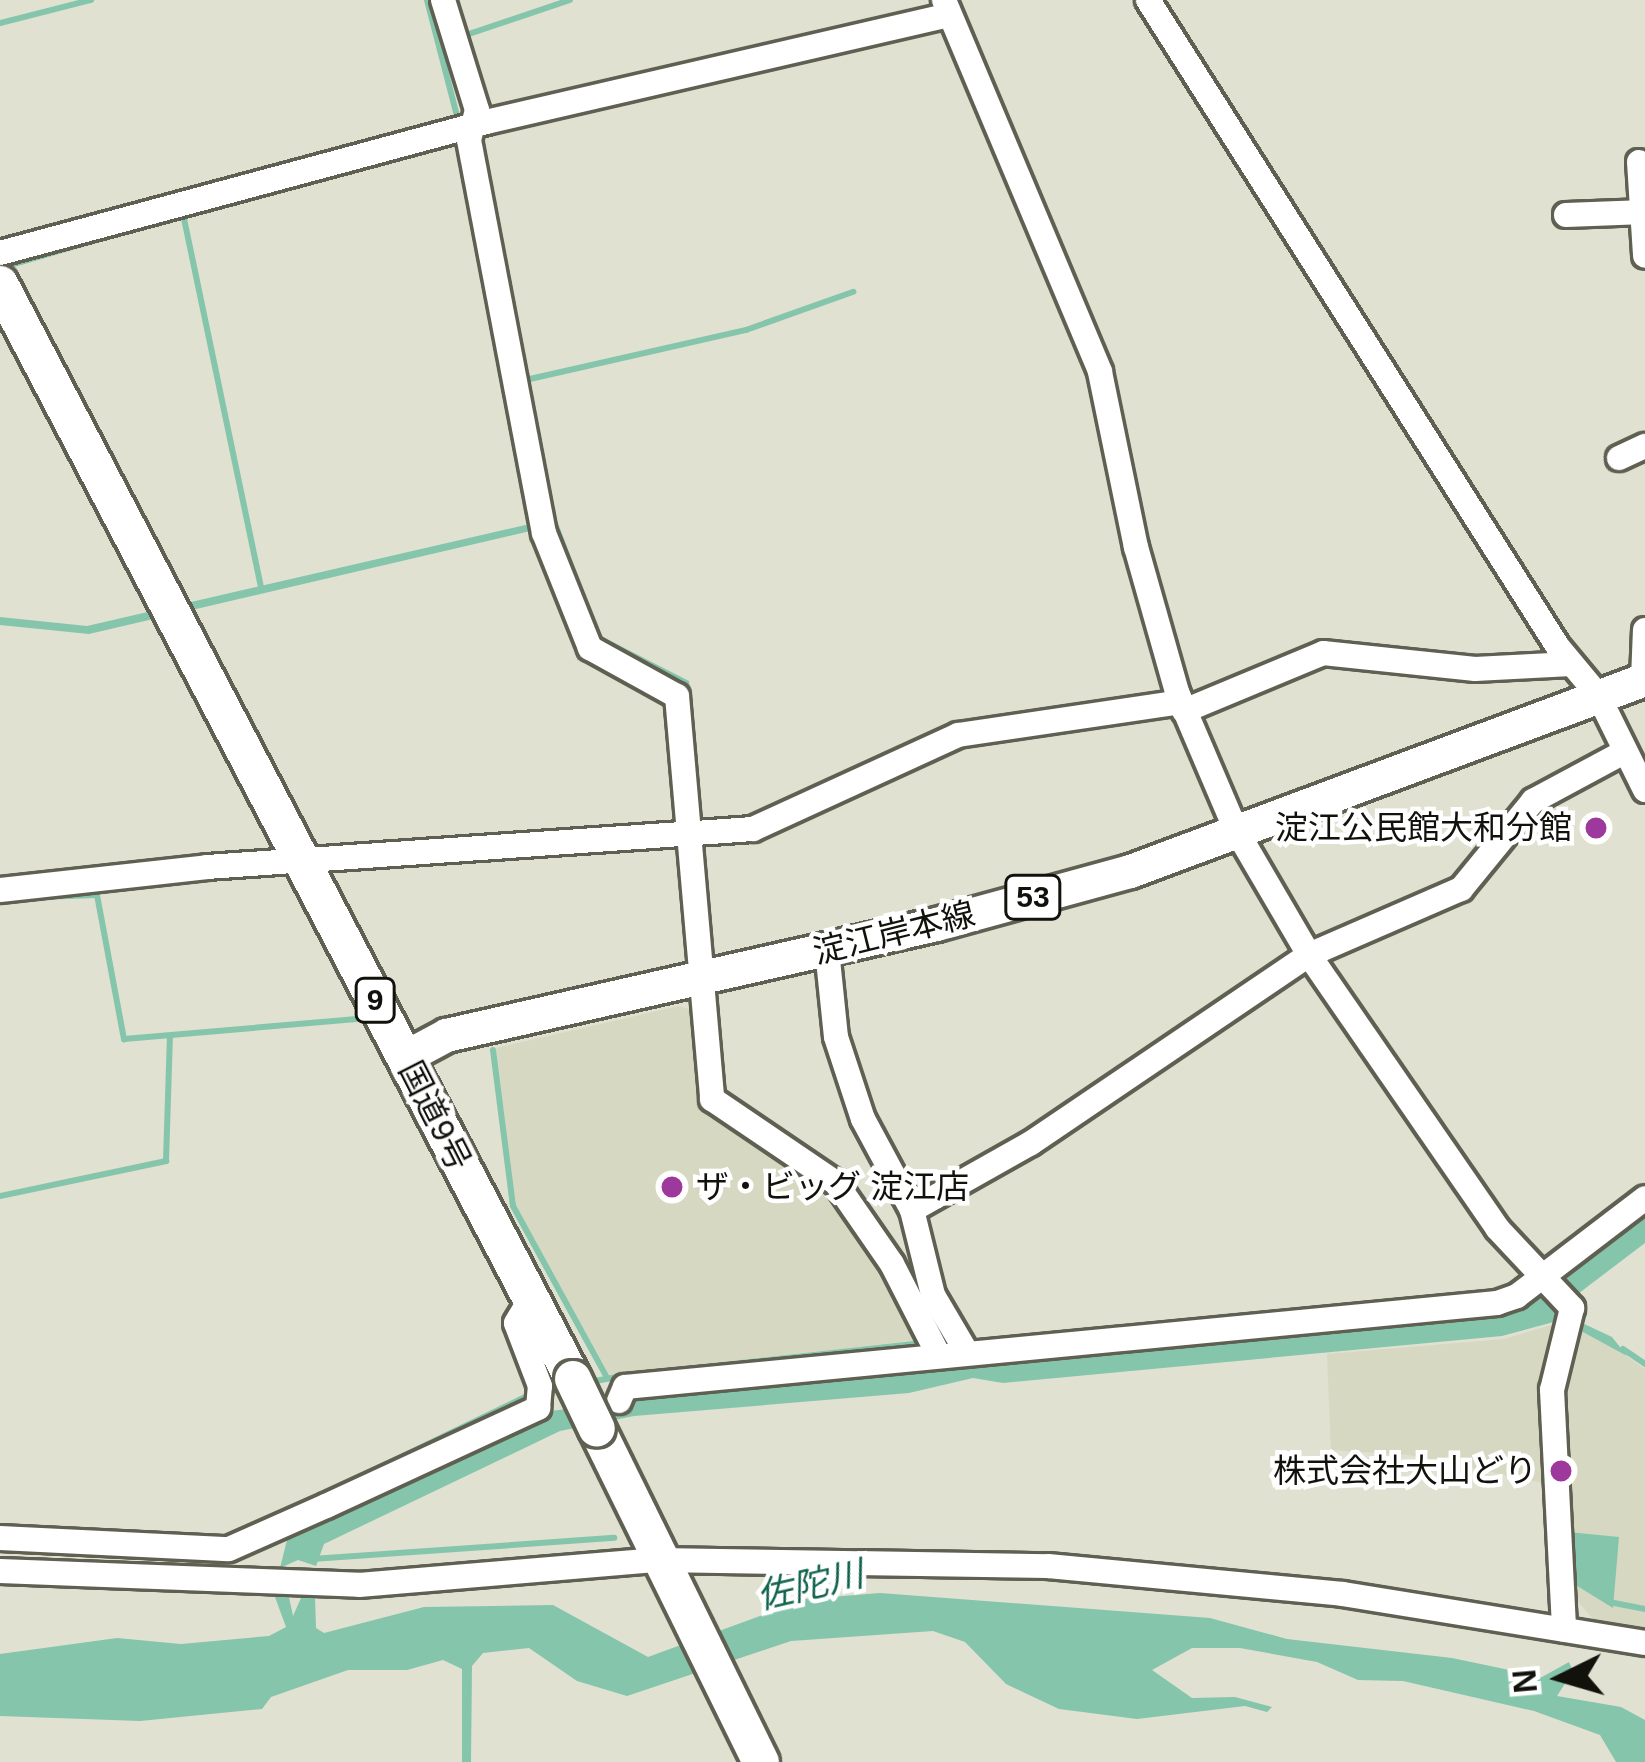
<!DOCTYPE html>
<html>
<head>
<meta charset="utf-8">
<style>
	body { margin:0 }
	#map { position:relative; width:1645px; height:1762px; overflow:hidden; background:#e0e1d1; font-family:Arial,"Noto Sans JP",sans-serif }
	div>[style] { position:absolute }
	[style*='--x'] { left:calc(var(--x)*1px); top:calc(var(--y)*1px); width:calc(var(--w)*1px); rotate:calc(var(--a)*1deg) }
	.built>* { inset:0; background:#d6d8c1 }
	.water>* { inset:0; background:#84c5ac }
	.stream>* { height:6px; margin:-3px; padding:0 3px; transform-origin:3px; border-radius:3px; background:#84c5ac }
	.roads { filter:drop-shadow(3px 0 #5f6052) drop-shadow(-3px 0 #5f6052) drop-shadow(0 3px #5f6052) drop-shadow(0 -3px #5f6052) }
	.minor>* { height:24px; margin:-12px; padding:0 12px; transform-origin:12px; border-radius:12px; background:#fff }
	.major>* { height:33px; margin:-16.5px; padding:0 16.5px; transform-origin:16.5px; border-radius:16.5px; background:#fff }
	.highway>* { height:36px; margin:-18px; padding:0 18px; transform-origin:18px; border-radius:18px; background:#fff }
	.bridges { filter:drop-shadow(3px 0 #5f6052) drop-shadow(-3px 0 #5f6052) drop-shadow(0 3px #5f6052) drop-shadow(0 -3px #5f6052) }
	.highway-bridge>* { height:36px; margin:-18px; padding:0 18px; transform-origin:18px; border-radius:18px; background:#fff }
	.dots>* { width:33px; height:33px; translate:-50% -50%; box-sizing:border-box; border:6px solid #fff; border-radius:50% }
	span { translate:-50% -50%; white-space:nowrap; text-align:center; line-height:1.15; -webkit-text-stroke:9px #fff; paint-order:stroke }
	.shield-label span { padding:3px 9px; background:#fff; border:3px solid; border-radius:9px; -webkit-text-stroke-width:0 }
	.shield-label { font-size:30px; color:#12120d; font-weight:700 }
	.poi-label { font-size:33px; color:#12120d }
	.right { translate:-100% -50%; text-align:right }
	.left { translate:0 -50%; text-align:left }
	.street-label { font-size:33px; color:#12120d }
	.water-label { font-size:36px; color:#10634c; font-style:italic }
	.north { position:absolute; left:1501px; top:1618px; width:120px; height:120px; -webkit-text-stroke:9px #fff; paint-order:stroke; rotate:265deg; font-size:33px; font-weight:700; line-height:48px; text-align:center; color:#12120d }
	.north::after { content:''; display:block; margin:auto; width:42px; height:54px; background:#12120d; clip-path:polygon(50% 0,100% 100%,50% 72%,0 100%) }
</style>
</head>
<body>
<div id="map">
	<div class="built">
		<div style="clip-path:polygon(679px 1006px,698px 1012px,702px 1081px,827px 1182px,925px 1339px,610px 1376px,516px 1206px,496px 1048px)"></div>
		<div style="clip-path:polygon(1561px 1322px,1592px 1332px,1645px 1369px,1645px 1634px,1601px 1628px,1572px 1595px,1563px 1487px,1409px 1455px,1331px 1450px,1327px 1354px,1504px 1339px)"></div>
	</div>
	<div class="water">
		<div style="clip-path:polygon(556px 518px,601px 636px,689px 681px,711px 945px,686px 689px,598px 643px,539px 529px,89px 634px,0 625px,0 617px,87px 626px)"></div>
		<div style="clip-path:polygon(1645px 1212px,1645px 1243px,1562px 1306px,1563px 1314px,1612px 1337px,1627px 1356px,1561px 1320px,1502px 1336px,1003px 1383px,973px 1378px,909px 1393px,634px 1416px,560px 1431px,324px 1544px,316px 1566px,298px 1560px,280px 1568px,289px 1532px,542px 1412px,938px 1364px,1493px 1311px)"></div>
		<div style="clip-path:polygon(1568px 1532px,1619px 1537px,1613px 1608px,1574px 1584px)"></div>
		<div style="clip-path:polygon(880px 1593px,1210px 1618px,1287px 1639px,1452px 1658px,1542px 1677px,1569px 1662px,1573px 1671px,1557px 1696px,1621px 1707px,1645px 1720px,1645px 1762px,1616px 1762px,1600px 1735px,1534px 1711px,1403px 1681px,1358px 1680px,1317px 1662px,1240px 1648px,1192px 1648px,1152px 1670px,1192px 1698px,1235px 1697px,1272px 1707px,1267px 1712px,1245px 1706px,1137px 1719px,1059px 1709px,1006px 1684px,965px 1642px,933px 1631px,791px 1641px,627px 1696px,577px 1681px,529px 1648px,483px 1653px,472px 1666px,471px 1762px,462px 1762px,462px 1669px,443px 1660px,407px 1670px,348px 1670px,271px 1697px,262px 1709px,140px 1721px,0 1716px,0 1654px,117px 1638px,181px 1644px,269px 1636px,286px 1627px,275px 1597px,289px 1597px,293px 1616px,301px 1598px,315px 1598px,316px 1628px,324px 1633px,424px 1607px,553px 1605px,648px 1657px,806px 1599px)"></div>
	</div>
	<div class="stream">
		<div style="--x:427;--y:0;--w:124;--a:75.5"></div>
		<div style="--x:0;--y:23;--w:94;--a:-14.2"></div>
		<div style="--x:460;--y:37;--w:116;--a:-18.6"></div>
		<div style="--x:468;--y:196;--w:333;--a:79.4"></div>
		<div style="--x:182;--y:209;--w:386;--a:78.2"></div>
		<div style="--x:107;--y:215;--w:27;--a:-22"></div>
		<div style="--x:0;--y:268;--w:115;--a:-16.2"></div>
		<div style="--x:110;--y:236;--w:8;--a:-97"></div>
		<div style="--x:521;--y:381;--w:231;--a:-12.8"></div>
		<div style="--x:746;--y:330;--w:114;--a:-19.6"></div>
		<div style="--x:38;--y:897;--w:59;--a:-1.9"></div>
		<div style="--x:97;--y:895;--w:147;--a:79.4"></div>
		<div style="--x:124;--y:1039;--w:236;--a:-4.9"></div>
		<div style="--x:493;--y:1050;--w:157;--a:82.7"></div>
		<div style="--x:513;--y:1206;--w:196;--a:61.3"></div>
		<div style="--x:0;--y:1196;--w:170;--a:-11.9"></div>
		<div style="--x:166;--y:1161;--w:125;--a:-88.2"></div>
		<div style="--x:1623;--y:1349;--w:27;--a:34"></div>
		<div style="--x:678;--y:1370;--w:244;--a:-6.3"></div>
		<div style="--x:589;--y:1382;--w:35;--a:-10"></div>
		<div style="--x:341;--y:1486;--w:209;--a:-25.8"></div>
		<div style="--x:312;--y:1559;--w:303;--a:-4"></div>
		<div style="--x:1609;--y:1602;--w:37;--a:11"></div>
	</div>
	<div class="roads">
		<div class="minor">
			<div style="--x:443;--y:0;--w:115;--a:72.8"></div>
			<div style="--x:477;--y:110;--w:31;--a:105"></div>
			<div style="--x:469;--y:140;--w:400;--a:79.2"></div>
			<div style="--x:544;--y:533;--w:124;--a:68.2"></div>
			<div style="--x:590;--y:648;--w:99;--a:28.9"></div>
			<div style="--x:677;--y:696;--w:405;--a:85"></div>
			<div style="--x:712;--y:1099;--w:150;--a:34.1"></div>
			<div style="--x:836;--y:1183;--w:98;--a:55.3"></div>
			<div style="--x:892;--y:1264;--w:103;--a:62.9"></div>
			<div style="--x:944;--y:0;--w:403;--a:67.2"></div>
			<div style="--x:1100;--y:372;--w:179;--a:78.4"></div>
			<div style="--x:1136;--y:547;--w:151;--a:74.2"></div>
			<div style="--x:1177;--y:692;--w:150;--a:66.9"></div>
			<div style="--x:1236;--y:830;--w:145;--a:59.7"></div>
			<div style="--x:1309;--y:955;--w:331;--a:55.4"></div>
			<div style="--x:1497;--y:1228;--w:110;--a:46.8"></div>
			<div style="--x:1572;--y:1308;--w:84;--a:103.7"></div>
			<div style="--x:1552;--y:1390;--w:240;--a:87.1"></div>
			<div style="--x:1148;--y:0;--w:766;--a:57.64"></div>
			<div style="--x:1558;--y:647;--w:62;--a:50.2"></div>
			<div style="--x:1598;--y:695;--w:106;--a:63.7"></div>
			<div style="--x:1639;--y:162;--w:94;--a:86.3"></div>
			<div style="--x:1566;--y:215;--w:79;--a:-2.2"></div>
			<div style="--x:0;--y:253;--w:507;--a:-15.08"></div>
			<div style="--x:490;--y:121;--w:471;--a:-13"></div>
			<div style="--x:1619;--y:458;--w:29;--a:-25"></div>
			<div style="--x:1643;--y:679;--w:49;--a:-87.7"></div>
			<div style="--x:1184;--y:711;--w:151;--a:-22.6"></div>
			<div style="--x:1323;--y:653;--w:153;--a:6"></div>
			<div style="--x:1475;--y:669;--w:96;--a:-3"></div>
			<div style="--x:0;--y:890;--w:208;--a:-6.3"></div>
			<div style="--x:207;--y:867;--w:547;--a:-3.98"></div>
			<div style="--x:753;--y:829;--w:226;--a:-24.6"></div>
			<div style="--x:958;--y:735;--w:225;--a:-8.4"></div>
			<div style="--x:827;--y:950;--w:87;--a:84.1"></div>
			<div style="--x:836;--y:1037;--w:86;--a:71.8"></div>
			<div style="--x:863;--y:1119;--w:103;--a:61.7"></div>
			<div style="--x:912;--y:1210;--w:88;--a:76.1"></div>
			<div style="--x:933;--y:1295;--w:65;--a:59.5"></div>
			<div style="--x:912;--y:1210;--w:137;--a:-29.4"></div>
			<div style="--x:1031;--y:1143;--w:336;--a:-34.1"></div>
			<div style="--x:1309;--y:955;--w:166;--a:-23.5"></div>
			<div style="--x:1461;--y:889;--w:114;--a:-50.7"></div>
			<div style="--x:1533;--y:801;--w:103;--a:-28.3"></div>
			<div style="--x:619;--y:1401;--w:15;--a:-67"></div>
			<div style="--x:625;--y:1387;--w:876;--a:-5.5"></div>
			<div style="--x:1497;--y:1303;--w:21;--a:-19"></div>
			<div style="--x:1517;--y:1296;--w:161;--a:-37.4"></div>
			<div style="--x:0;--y:1538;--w:229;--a:2.8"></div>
			<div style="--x:229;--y:1549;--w:106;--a:-23.9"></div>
			<div style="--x:326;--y:1506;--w:234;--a:-24.8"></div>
			<div style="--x:538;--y:1408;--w:22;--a:-85"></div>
			<div style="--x:540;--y:1386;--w:67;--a:-110.9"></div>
			<div style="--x:516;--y:1323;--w:27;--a:-59"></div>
			<div style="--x:0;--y:1571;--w:359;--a:2.2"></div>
			<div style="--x:359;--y:1585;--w:300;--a:-4.8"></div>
			<div style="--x:658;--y:1560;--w:390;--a:0.9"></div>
			<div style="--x:1048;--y:1566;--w:296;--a:5.4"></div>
			<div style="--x:1343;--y:1594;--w:306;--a:9.2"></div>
		</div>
		<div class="major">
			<div style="--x:405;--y:1057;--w:47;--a:-28.2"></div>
			<div style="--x:446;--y:1035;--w:502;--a:-12.76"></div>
			<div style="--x:936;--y:924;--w:201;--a:-15.3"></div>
			<div style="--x:1130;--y:871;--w:550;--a:-20.45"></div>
		</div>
		<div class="highway">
			<div style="--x:0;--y:284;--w:1236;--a:62.38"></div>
			<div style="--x:597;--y:1429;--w:371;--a:63.8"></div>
		</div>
	</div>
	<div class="bridges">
		<div class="highway-bridge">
			<div style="--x:573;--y:1379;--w:55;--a:64.4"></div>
		</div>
	</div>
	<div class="dots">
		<div style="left:1596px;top:828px;background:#9d389d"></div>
		<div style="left:672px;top:1187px;background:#9d389d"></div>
		<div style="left:1561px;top:1471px;background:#9d389d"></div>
	</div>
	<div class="shield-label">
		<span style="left:1033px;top:897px">53</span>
		<span style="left:375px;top:1000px">9</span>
	</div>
	<div class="poi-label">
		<span class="right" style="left:1572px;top:828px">淀江公民館大和分館</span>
		<span class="left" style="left:696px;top:1187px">ザ・ビッグ 淀江店</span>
		<span class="right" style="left:1537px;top:1471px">株式会社大山どり</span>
	</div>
	<div class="street-label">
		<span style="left:894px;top:933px;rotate:-14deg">淀江岸本線</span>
		<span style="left:435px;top:1116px;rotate:63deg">国道9号</span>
	</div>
	<div class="water-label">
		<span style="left:810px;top:1585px;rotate:-13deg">佐陀川</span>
	</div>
	<div class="north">N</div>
</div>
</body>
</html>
